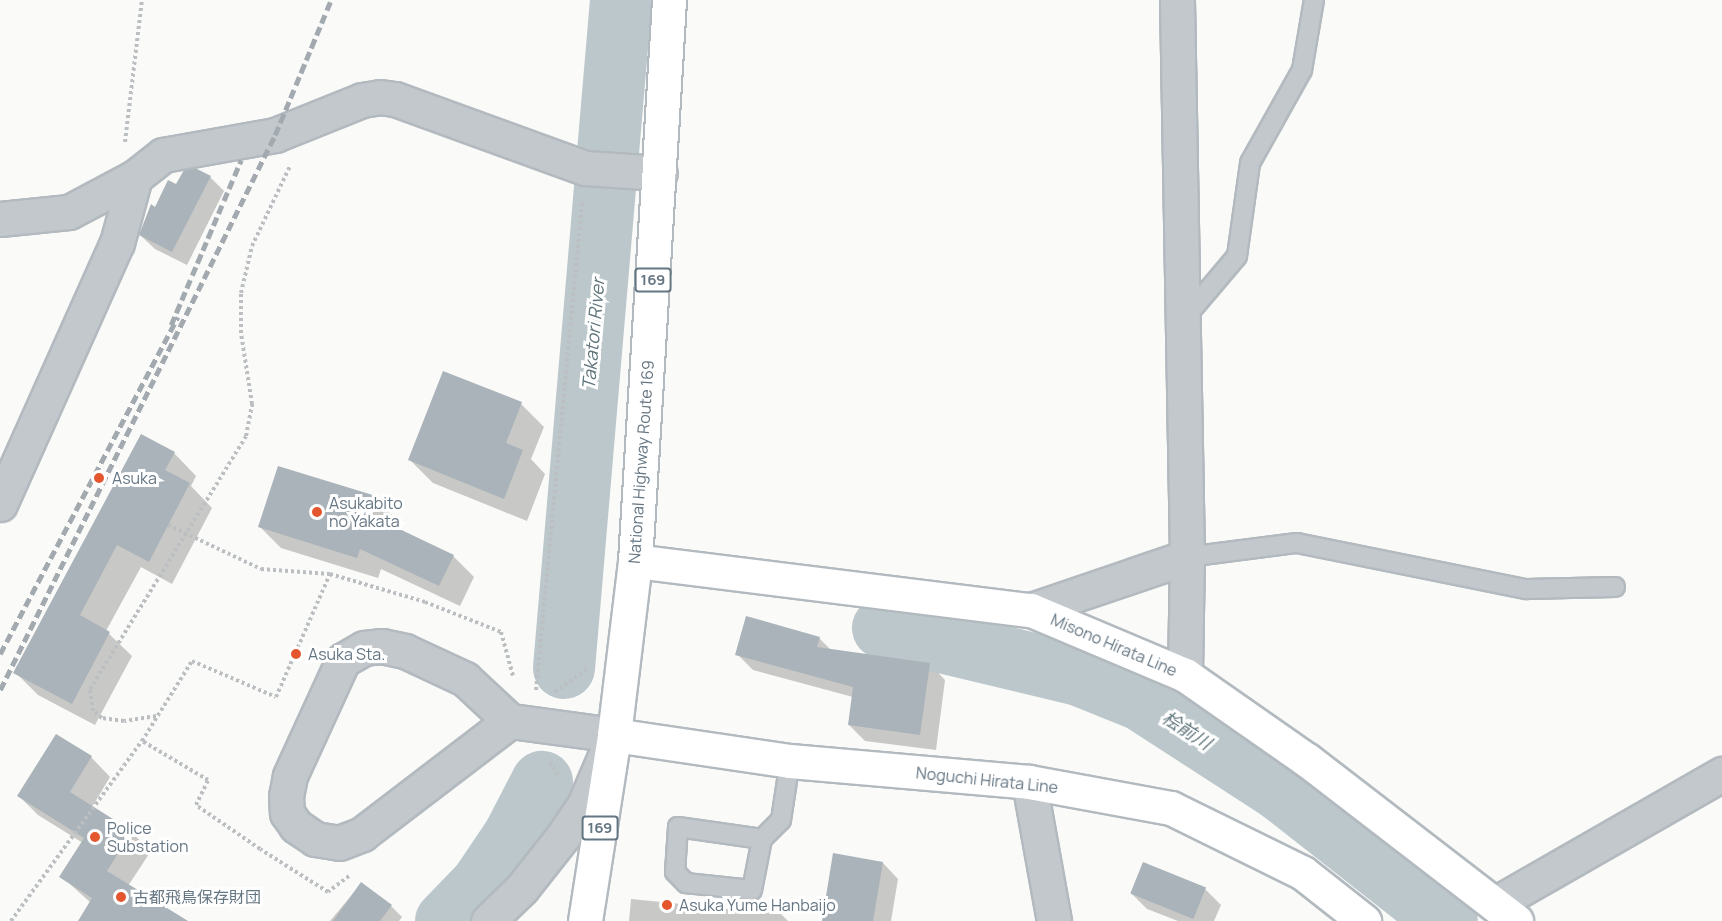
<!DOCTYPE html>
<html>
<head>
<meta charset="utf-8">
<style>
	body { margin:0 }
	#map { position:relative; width:1722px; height:921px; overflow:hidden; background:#fafaf8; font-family:Manrope,"Noto Sans JP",sans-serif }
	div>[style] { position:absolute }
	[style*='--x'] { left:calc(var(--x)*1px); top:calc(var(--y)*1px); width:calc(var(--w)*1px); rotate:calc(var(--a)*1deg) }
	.shadow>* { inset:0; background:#0003 }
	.river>* { height:62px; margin:-31px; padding:0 31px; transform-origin:31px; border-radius:31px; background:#bbc7cb }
	.building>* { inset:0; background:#aab3b9; transform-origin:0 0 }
	.path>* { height:4px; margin-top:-2px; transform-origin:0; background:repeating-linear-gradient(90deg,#bbbfc2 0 3px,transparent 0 6px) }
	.roads { filter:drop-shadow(2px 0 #b3babf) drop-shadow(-2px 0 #b3babf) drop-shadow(0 2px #b3babf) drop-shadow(0 -2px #b3babf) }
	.service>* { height:18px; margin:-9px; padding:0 9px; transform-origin:9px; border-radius:9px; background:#c3c8cc }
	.minor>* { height:33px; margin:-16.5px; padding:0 16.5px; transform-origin:16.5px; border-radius:16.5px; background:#c3c8cc }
	.secondary>* { height:33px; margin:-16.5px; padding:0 16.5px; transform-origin:16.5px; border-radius:16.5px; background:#fff }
	.trunk>* { height:33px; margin:-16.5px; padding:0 16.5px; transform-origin:16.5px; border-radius:16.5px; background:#fff }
	.rail>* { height:4.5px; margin-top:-2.25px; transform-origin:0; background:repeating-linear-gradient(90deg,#a2aab0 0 9px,transparent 0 13.5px) }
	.dots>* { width:16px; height:16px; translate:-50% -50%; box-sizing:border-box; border:3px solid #fff; border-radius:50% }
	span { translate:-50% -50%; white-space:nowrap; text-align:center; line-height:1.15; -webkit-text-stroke:6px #fff; paint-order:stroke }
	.shield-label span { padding:2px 4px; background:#fff; border:2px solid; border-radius:4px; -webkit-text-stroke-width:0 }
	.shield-label { font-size:15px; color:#657683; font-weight:700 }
	.street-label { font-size:16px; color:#657683 }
	.poi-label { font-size:16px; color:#657683 }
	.left { translate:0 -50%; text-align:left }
	.water-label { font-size:18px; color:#60757c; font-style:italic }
</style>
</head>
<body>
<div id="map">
	<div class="shadow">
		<div style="clip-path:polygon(210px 177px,224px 191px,187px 265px,155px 249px,140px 235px,177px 187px)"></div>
		<div style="clip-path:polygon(521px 404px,544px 427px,531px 459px,545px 474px,527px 521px,433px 483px,410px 460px)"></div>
		<div style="clip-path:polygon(174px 453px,196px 476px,191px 486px,212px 508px,172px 584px,141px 567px,106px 631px,132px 656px,95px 725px,38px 695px,15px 672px)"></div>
		<div style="clip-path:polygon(375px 498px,396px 519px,393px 528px,453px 556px,474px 577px,460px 606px,381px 569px,378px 578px,281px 548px,260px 527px)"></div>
		<div style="clip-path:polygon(819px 638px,832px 651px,930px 664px,945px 680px,936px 750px,865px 741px,849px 725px,853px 697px,753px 670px,737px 654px)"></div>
		<div style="clip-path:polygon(91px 757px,110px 777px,92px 807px,131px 832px,151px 851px,128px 886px,185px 921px,80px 921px,91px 903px,61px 876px,83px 843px,38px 815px,19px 796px)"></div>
		<div style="clip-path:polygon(883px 863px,898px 879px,891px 921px,823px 921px)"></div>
		<div style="clip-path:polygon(361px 884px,391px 906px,402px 917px,399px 921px,330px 921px)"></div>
		<div style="clip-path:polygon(1205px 889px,1221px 905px,1214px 921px,1178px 921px,1147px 909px,1131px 893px)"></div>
		<div style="clip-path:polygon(631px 899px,781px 914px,788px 921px,629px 921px)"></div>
	</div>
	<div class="river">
		<div style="--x:883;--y:628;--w:202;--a:13.5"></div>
		<div style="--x:1079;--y:675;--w:67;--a:22"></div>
		<div style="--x:1141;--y:700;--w:166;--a:32.9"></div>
		<div style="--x:1280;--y:790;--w:212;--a:38.1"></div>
		<div style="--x:564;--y:668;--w:670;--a:-85.12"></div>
		<div style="--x:446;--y:921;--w:50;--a:-45.8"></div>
		<div style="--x:481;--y:885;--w:59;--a:-56"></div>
		<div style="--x:514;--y:836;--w:61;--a:-62.6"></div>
	</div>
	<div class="building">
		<div style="clip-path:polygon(195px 168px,211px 176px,172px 252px,139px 235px,151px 204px,155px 207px,168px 180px,176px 184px,184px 170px)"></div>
		<div style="clip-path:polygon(443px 371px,522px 402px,506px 443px,523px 450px,504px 499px,408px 460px)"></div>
		<div style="clip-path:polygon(141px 434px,175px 452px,165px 470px,190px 483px,149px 562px,117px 545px,80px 615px,110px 632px,72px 704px,13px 673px)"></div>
		<div style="clip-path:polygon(278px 466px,376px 496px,370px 515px,454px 555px,439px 586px,360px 549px,357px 558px,258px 527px)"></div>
		<div style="clip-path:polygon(746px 616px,820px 637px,817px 647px,930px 663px,920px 735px,848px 725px,853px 687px,735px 655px)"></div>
		<div style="clip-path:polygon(56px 734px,92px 756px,70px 792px,132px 831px,107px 871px,188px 921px,78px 921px,92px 898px,59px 877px,84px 838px,17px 796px)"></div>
		<div style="clip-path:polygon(833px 853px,883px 862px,873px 921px,822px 921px)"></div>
		<div style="left:1143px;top:862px;width:68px;height:34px;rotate:22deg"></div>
		<div style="clip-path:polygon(361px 882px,392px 905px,380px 921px,333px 921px)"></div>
	</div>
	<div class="path">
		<div style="--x:125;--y:142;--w:143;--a:-83.2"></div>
		<div style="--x:168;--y:525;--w:103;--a:25.3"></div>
		<div style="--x:261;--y:569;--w:69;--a:4.1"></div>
		<div style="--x:536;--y:690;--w:490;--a:-84.6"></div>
		<div style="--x:555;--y:692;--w:39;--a:-36"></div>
		<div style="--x:156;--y:716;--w:32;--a:171"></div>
		<div style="--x:124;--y:721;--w:22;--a:-172"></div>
		<div style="--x:102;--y:718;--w:11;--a:-142"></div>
		<div style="--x:93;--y:711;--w:22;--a:-98"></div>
		<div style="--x:90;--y:689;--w:297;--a:-58.3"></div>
		<div style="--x:246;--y:436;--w:33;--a:-79"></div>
		<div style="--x:252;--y:404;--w:72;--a:-98.8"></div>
		<div style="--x:241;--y:333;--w:40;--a:-90"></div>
		<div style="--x:241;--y:293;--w:48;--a:-76.8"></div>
		<div style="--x:252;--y:246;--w:89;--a:-64.6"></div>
		<div style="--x:550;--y:762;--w:15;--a:58"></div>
		<div style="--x:349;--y:876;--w:26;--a:143"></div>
		<div style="--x:328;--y:892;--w:80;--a:-147.7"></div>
		<div style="--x:260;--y:849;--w:78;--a:-145.5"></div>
		<div style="--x:196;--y:805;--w:28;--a:-64"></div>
		<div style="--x:208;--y:780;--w:77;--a:-149.4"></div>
		<div style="--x:142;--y:741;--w:94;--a:-58"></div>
		<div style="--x:192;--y:661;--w:91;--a:23.2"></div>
		<div style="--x:276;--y:697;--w:134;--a:-66.3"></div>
		<div style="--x:330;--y:574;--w:99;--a:16.4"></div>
		<div style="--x:425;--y:602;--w:82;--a:21.5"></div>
		<div style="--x:501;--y:632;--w:46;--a:74.7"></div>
		<div style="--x:11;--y:921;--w:223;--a:-54"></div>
	</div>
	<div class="roads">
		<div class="service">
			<div style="--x:1183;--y:320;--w:84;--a:-49.8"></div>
			<div style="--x:1237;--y:256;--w:94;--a:-82"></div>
			<div style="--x:1250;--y:163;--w:107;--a:-60.8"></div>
			<div style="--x:1302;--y:70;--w:71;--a:-80.3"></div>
			<div style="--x:1187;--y:557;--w:111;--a:-7.3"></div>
			<div style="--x:1297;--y:543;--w:234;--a:11.4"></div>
			<div style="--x:1526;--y:589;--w:89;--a:-1.3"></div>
			<div style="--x:762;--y:839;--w:85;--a:-171.9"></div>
			<div style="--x:678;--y:827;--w:45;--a:93.8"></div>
			<div style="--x:675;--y:872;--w:16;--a:45"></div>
			<div style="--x:686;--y:883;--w:66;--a:6.1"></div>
			<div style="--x:752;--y:890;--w:52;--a:-78.9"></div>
			<div style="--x:762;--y:839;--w:27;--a:-45"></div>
			<div style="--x:781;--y:820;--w:60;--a:-81.3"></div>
		</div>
		<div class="minor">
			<div style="--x:1177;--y:0;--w:557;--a:88.97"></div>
			<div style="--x:1187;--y:557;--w:118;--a:91"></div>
			<div style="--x:0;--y:219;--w:69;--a:-5.8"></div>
			<div style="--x:69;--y:212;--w:75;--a:-27.9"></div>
			<div style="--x:135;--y:177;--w:36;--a:-38"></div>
			<div style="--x:163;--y:155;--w:114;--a:-10.1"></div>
			<div style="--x:275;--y:135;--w:94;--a:-21.9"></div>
			<div style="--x:362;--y:100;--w:18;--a:-9"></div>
			<div style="--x:380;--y:97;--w:15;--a:8"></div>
			<div style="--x:395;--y:99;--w:202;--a:20"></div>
			<div style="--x:585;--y:168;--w:75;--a:3.8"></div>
			<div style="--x:0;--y:504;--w:286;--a:-65.9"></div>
			<div style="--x:117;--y:243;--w:68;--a:-74.7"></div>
			<div style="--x:1031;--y:610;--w:165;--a:-18.8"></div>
			<div style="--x:1029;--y:782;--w:141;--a:79.8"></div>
			<div style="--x:1495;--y:904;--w:262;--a:-29.8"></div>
			<div style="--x:488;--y:921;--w:47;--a:-44.1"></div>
			<div style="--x:522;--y:888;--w:66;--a:-51.7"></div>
			<div style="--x:563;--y:836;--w:40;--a:-56"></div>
			<div style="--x:585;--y:803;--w:74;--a:-66.9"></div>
			<div style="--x:614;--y:735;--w:105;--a:-172.3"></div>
			<div style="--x:510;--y:721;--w:62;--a:-137"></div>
			<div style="--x:465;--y:679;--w:66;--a:-155"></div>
			<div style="--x:405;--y:651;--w:24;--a:-168"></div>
			<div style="--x:382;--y:646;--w:18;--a:174"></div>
			<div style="--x:364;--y:648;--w:24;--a:150"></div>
			<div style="--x:343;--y:660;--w:128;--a:114.6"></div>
			<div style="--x:290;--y:776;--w:20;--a:101"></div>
			<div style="--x:286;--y:796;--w:17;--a:87"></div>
			<div style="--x:287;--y:813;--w:16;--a:55"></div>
			<div style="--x:296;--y:826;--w:23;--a:34"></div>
			<div style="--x:315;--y:839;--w:24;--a:9"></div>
			<div style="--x:339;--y:843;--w:25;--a:-21"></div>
			<div style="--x:362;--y:834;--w:186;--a:-37.4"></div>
		</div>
		<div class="secondary">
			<div style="--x:635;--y:561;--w:399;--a:7.1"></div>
			<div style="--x:1031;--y:610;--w:167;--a:22.9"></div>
			<div style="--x:1185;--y:675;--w:149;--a:34.9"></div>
			<div style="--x:1307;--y:760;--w:264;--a:37.6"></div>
			<div style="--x:614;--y:735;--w:178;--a:8.4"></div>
			<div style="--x:790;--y:761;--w:240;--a:5"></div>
			<div style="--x:1029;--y:782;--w:144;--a:10.4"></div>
			<div style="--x:1171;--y:808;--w:147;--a:26.2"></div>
			<div style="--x:1303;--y:873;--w:78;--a:38.2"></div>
		</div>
		<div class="trunk">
			<div style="--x:585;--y:921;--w:188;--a:-81.1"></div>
			<div style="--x:614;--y:735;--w:175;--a:-83.1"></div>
			<div style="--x:635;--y:561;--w:562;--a:-86.53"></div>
		</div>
	</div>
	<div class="rail">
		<div style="--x:171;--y:325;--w:179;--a:-67"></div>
		<div style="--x:0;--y:654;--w:381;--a:-62.2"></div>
		<div style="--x:0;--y:690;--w:619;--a:-63.64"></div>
		<div style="--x:275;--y:135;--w:146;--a:-67.5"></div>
	</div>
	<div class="dots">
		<div style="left:99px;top:478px;background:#e4572e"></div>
		<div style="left:317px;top:512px;background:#e4572e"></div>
		<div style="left:296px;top:654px;background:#e4572e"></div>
		<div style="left:95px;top:837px;background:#e4572e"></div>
		<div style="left:121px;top:897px;background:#e4572e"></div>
		<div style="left:667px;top:905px;background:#e4572e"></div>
	</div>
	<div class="shield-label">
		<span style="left:653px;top:280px">169</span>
		<span style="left:600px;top:828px">169</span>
	</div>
	<div class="street-label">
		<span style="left:641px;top:462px;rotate:-86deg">National Highway Route 169</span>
		<span style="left:1114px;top:645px;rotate:23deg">Misono Hirata Line</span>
		<span style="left:987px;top:780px;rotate:6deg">Noguchi Hirata Line</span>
	</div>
	<div class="poi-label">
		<span class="left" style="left:112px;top:478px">Asuka</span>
		<span class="left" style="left:329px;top:512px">Asukabito<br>no Yakata</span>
		<span class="left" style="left:308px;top:654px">Asuka Sta.</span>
		<span class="left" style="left:107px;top:837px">Police<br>Substation</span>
		<span class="left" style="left:133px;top:897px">古都飛鳥保存財団</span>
		<span class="left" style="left:679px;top:905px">Asuka Yume Hanbaijo</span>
	</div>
	<div class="water-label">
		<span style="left:593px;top:334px;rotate:-85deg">Takatori River</span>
		<span style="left:1187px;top:730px;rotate:33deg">桧前川</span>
	</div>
</div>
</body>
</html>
